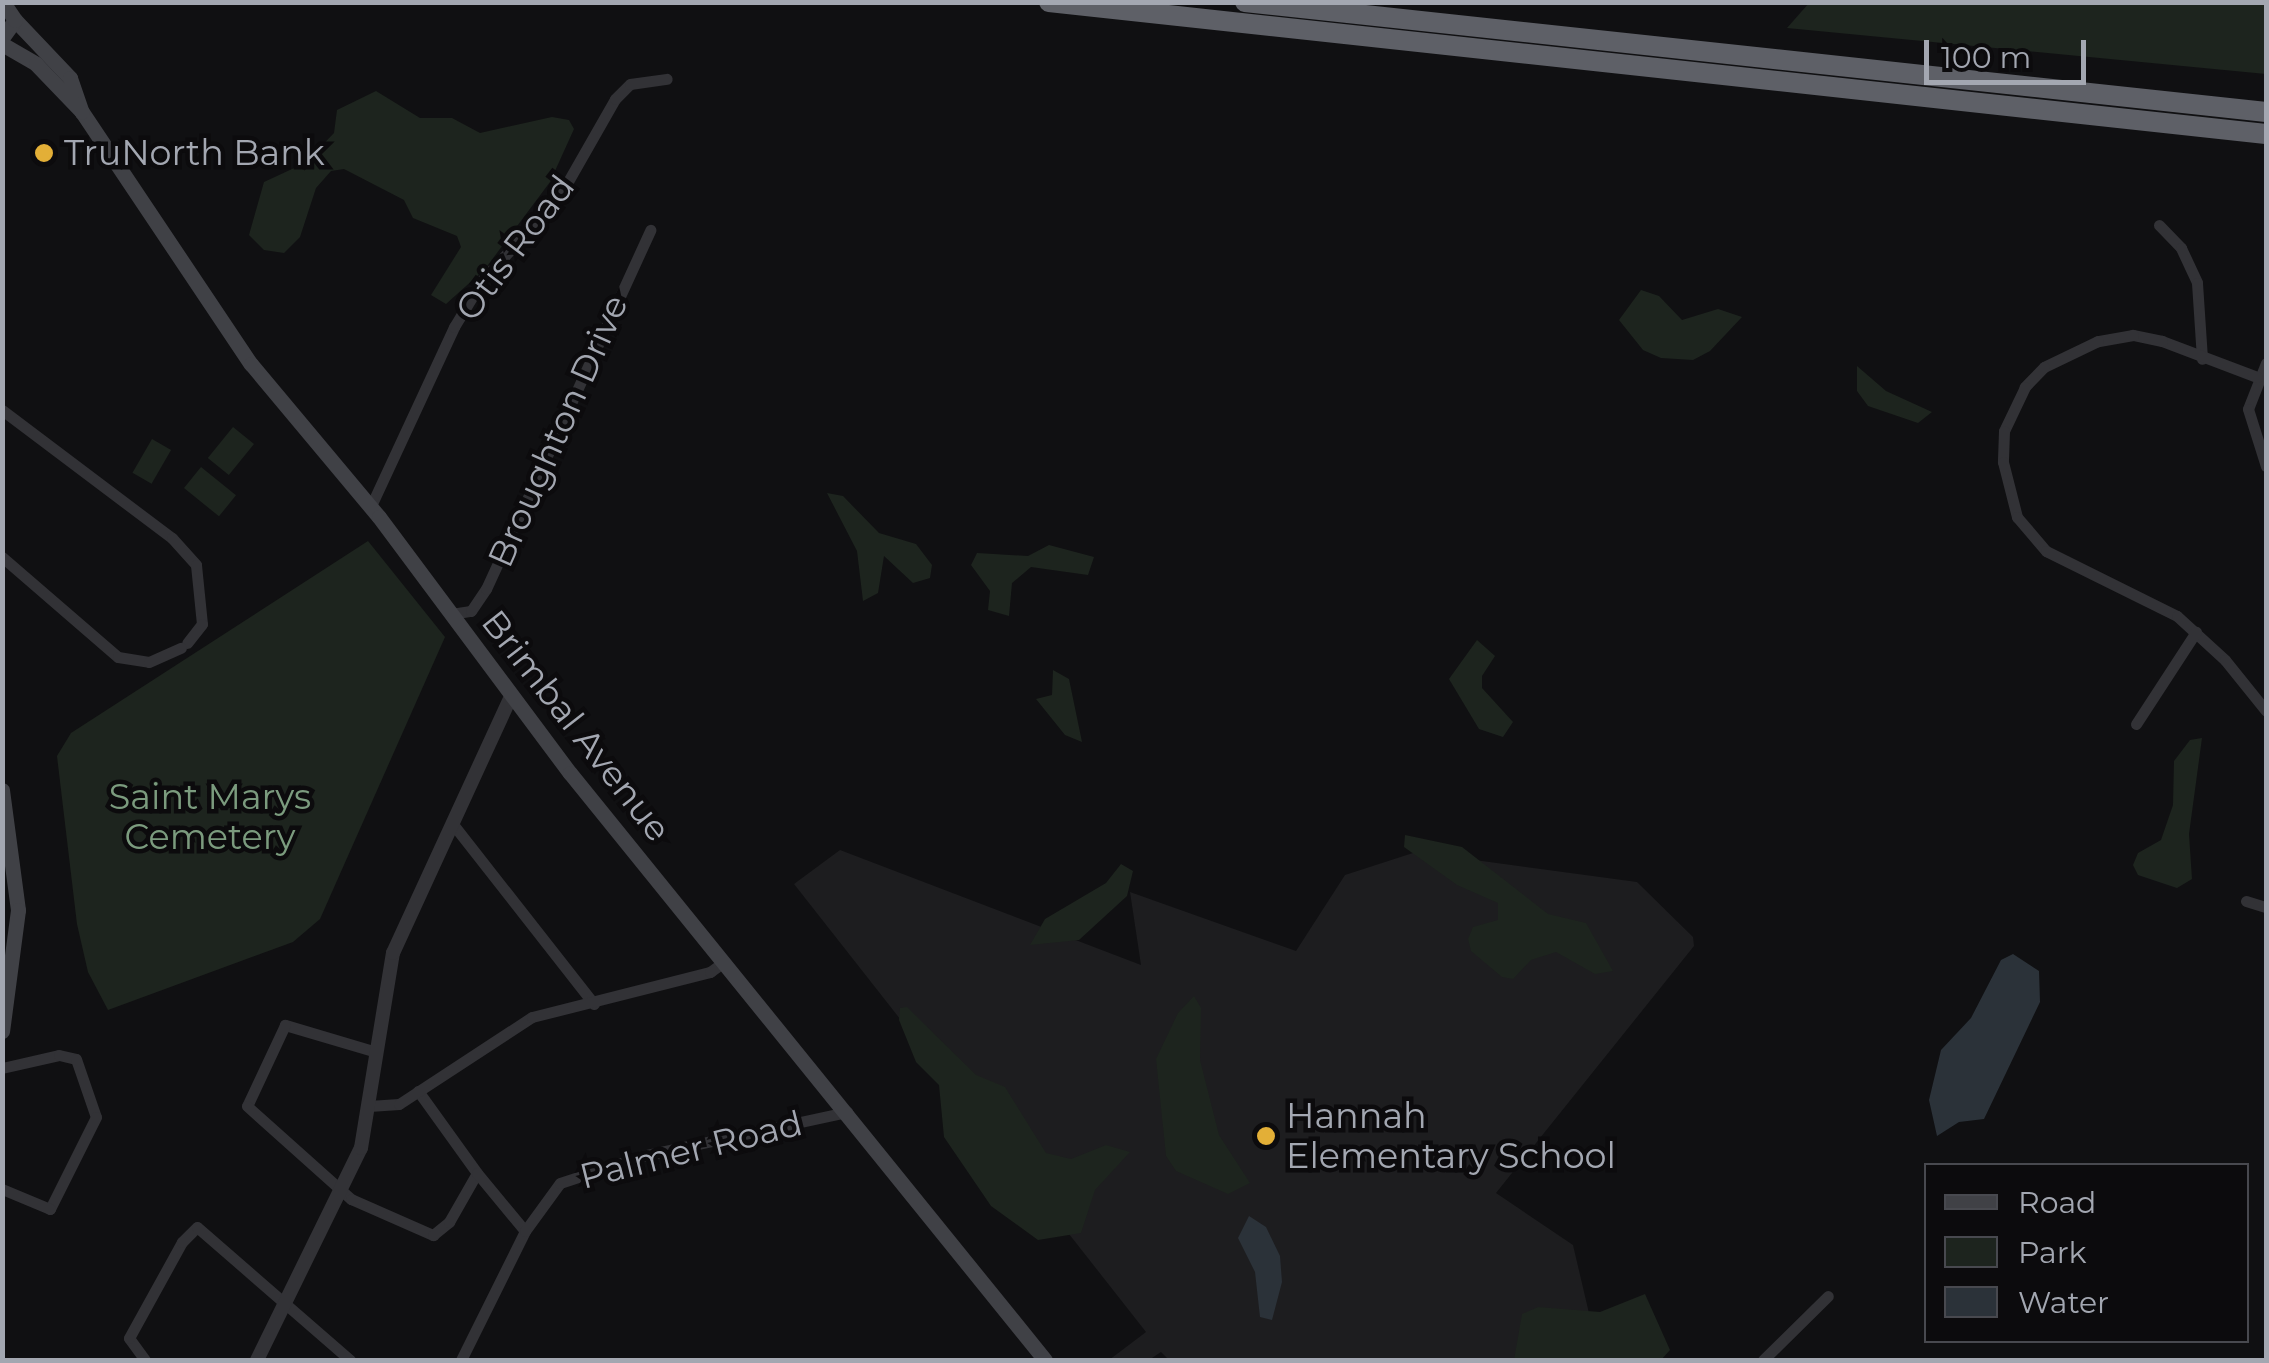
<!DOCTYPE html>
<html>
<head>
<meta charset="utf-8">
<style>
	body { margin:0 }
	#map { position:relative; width:2269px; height:1363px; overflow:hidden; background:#101012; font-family:Montserrat,sans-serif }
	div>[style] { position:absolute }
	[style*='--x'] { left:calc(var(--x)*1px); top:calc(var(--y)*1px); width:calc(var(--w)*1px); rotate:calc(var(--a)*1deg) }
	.built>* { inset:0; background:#1d1d1f }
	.green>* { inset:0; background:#1d241e; transform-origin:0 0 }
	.water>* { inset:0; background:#2b3239 }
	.minor>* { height:11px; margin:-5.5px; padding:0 5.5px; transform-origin:5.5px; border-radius:5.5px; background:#323236 }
	.tertiary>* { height:14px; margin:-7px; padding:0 7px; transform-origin:7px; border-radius:7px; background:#323236 }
	.secondary>* { height:15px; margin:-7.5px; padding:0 7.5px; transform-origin:7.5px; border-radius:7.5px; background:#404146 }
	.motorway>* { height:20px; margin:-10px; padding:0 10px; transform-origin:10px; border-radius:10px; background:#5e6067 }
	.dots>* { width:28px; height:28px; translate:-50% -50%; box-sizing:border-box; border:5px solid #0c0b0d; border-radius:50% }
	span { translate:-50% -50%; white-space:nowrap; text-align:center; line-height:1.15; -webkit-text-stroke:9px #0c0b0d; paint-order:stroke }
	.poi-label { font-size:35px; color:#a3a7b1 }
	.left { translate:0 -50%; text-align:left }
	.street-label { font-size:35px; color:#a3a7b1 }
	.park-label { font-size:35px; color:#7b9b7e }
	.frame { position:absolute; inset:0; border:5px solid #a3a7b1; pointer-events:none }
	.legend { position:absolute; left:1924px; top:1163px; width:325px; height:180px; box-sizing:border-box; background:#0c0b0d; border:2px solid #48494f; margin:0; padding:12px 18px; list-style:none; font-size:30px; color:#a3a7b1 }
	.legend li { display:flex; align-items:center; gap:20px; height:50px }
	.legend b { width:50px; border:2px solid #48494f }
	.scale { position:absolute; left:1924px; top:40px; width:162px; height:45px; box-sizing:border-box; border:5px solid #a3a7b1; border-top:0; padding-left:12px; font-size:30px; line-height:35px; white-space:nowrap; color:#a3a7b1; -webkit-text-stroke:8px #0c0b0d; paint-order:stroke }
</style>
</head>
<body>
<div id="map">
	<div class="built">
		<div style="clip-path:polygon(840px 850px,1141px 965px,1130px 892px,1296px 951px,1345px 875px,1416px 852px,1637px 882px,1693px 937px,1694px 946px,1496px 1193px,1573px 1245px,1600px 1360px,1169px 1360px,1161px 1352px,1149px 1360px,1109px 1360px,1146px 1332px,794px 884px)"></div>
	</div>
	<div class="green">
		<div style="clip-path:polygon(1809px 3px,2266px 3px,2266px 74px,1787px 28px)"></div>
		<div style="clip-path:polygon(376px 91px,420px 118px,452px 118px,480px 133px,552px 117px,569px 120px,574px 129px,550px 182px,485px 269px,446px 304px,431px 295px,461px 247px,457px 236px,413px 218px,404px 200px,344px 169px,331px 171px,316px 188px,300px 237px,284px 253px,264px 250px,249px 235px,264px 182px,305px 163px,334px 133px,337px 110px)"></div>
		<div style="clip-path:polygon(1641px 290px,1659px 296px,1682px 320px,1718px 309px,1742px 317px,1710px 351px,1693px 360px,1661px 358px,1643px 350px,1619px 320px)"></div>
		<div style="clip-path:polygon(1857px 366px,1886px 391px,1932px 412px,1918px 423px,1868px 406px,1857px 391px)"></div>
		<div style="left:233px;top:427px;width:27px;height:40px;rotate:39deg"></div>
		<div style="left:152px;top:439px;width:22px;height:39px;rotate:30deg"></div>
		<div style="left:201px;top:467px;width:45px;height:27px;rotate:39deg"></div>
		<div style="clip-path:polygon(827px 493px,843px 496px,879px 533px,916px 544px,932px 565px,930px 578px,913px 583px,884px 556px,878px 593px,863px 601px,857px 551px)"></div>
		<div style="clip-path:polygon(368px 541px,445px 637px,320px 919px,293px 942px,108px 1010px,88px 972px,77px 924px,57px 756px,71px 733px)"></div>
		<div style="clip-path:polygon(1049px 545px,1094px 557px,1088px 575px,1031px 567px,1012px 583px,1009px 616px,988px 610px,990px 591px,971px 565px,977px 553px,1028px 556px)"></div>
		<div style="clip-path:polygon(1477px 640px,1495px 656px,1482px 676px,1482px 688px,1513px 722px,1503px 737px,1479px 729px,1449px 679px)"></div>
		<div style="clip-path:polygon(1053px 670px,1069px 679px,1082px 742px,1065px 735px,1036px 699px,1052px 695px)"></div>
		<div style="clip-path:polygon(2202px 738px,2189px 834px,2192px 879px,2177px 888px,2138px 875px,2133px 865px,2138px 853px,2161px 840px,2173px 805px,2174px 761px,2190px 740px)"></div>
		<div style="clip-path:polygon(1405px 835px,1462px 847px,1548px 914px,1586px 923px,1613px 971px,1595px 974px,1556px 952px,1531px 960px,1513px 979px,1502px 977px,1471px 951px,1468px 939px,1473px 927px,1498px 920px,1498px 903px,1457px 885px,1404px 847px)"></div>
		<div style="clip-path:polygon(1121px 864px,1133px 871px,1127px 896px,1079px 940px,1030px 945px,1045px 919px,1106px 883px)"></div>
		<div style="clip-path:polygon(1194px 996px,1201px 1008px,1200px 1060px,1219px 1135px,1250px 1183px,1228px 1194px,1176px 1171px,1166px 1156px,1156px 1059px,1178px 1013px)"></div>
		<div style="clip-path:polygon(907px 1007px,976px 1075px,1005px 1087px,1046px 1153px,1071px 1159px,1106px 1145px,1130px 1152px,1095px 1190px,1081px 1233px,1038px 1240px,991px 1206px,944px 1137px,939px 1085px,916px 1062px,899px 1020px,900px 1008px)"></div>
		<div style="clip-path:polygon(1645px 1294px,1670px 1350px,1661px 1360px,1514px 1360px,1522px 1314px,1538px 1307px,1600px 1312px)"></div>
	</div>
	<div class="water">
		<div style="clip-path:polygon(2013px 954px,2039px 971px,2040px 1002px,1984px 1119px,1959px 1122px,1937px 1136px,1929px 1100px,1941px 1050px,1971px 1018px,2001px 960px)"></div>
		<div style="clip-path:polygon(1249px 1216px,1266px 1227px,1280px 1256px,1282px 1282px,1272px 1320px,1260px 1317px,1255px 1272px,1238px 1238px)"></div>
	</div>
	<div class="minor">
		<div style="--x:2159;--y:225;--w:32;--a:46"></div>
		<div style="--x:2181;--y:248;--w:38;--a:65"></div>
		<div style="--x:2197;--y:283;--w:76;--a:86.2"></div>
		<div style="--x:2266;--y:363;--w:49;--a:111.4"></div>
		<div style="--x:2248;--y:409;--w:60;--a:72.5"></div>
		<div style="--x:2257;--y:377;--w:102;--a:-159.2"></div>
		<div style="--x:2162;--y:341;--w:30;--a:-168"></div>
		<div style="--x:2133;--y:335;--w:36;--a:170"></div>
		<div style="--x:2098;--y:341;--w:60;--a:154.3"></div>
		<div style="--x:2044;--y:367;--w:28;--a:134"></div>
		<div style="--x:2025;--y:387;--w:49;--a:115.5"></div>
		<div style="--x:2004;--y:431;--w:31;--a:92"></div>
		<div style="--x:2003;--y:462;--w:57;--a:75.7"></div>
		<div style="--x:2017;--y:517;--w:45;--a:49.5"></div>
		<div style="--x:2046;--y:551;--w:146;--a:26.4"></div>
		<div style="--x:2177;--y:616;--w:65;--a:42.5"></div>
		<div style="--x:2225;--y:660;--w:65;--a:51.2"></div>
		<div style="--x:2;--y:410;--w:213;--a:37"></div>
		<div style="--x:172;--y:538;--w:36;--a:48"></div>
		<div style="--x:196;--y:565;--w:59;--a:84.2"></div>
		<div style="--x:202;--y:624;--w:24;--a:128"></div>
		<div style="--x:370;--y:508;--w:200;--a:-65.1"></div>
		<div style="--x:454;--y:327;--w:56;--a:-58.9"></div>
		<div style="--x:483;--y:279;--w:110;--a:-46.8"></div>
		<div style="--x:558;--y:199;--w:115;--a:-60.3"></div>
		<div style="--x:615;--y:99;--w:21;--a:-45"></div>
		<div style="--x:630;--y:84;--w:37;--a:-8"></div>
		<div style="--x:2;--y:557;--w:153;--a:40.8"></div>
		<div style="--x:118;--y:657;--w:31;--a:9"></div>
		<div style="--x:149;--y:662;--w:35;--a:-24"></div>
		<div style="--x:451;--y:614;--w:20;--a:-9"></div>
		<div style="--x:471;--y:611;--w:27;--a:-56"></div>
		<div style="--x:486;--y:589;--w:395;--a:-65.4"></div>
		<div style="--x:2136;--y:724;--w:110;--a:-56.9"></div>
		<div style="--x:452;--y:823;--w:230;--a:51.9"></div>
		<div style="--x:2246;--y:901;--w:21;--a:17"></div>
		<div style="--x:373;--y:1051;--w:92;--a:-163.5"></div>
		<div style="--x:285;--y:1025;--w:89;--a:115.1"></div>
		<div style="--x:247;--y:1106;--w:140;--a:41.8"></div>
		<div style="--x:351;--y:1199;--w:90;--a:23.7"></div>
		<div style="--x:433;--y:1235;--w:21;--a:-39"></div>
		<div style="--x:449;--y:1222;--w:56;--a:-60.3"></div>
		<div style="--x:477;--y:1173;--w:101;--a:-125.7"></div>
		<div style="--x:2;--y:1068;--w:58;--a:-12.8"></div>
		<div style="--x:59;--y:1055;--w:17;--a:13"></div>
		<div style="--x:76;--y:1059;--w:61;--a:71"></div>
		<div style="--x:96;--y:1117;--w:103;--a:116.6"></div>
		<div style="--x:50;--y:1209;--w:52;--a:-157.4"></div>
		<div style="--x:369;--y:1106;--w:30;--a:-4"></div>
		<div style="--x:399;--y:1104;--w:159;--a:-33.2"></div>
		<div style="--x:532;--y:1017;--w:184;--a:-14.2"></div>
		<div style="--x:710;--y:972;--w:17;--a:-36"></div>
		<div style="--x:477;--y:1173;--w:75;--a:50.4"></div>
		<div style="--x:145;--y:1360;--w:27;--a:-126"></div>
		<div style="--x:129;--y:1338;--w:110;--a:-61.1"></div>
		<div style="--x:182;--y:1242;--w:21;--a:-45"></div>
		<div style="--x:197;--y:1227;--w:203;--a:41"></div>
		<div style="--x:461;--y:1360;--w:144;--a:-63.6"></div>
		<div style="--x:525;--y:1231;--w:59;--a:-53.9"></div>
		<div style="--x:560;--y:1183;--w:86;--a:-18.2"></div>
		<div style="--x:642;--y:1156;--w:210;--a:-12.1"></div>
		<div style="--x:1763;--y:1360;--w:91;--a:-44.6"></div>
	</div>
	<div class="tertiary">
		<div style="--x:257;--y:1360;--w:236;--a:-63.9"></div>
		<div style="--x:361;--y:1148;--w:198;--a:-80.7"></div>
		<div style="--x:393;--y:953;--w:283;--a:-65.3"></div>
	</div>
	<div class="secondary">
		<div style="--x:15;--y:20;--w:80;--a:46.5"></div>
		<div style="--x:70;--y:78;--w:36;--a:71"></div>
		<div style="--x:82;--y:112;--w:303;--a:56.2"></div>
		<div style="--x:251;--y:364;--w:199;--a:50.1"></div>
		<div style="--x:379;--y:517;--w:319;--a:53.3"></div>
		<div style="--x:570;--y:773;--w:755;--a:51.02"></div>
		<div style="--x:2;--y:38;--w:22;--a:-54"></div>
		<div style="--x:15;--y:20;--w:22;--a:-124"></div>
		<div style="--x:2;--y:44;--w:39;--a:30"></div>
		<div style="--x:36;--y:64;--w:66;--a:46.2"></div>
		<div style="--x:2;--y:790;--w:121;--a:82.4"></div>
		<div style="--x:18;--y:910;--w:122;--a:97.5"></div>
	</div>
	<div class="motorway">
		<div style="--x:1049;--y:2;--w:1224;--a:6.19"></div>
		<div style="--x:1245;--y:2;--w:1027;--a:6.15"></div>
	</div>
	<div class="dots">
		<div style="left:44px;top:153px;background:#e3af37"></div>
		<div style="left:1266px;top:1136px;background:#e3af37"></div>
	</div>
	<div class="poi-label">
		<span class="left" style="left:64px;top:153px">TruNorth Bank</span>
		<span class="left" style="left:1286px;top:1136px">Hannah<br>Elementary School</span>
	</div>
	<div class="street-label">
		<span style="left:515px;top:248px;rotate:-53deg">Otis Road</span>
		<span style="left:558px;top:431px;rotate:-66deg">Broughton Drive</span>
		<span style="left:576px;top:726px;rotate:52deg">Brimbal Avenue</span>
		<span style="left:691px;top:1150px;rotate:-14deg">Palmer Road</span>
	</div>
	<div class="park-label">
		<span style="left:210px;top:817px">Saint Marys<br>Cemetery</span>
	</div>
	<div class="frame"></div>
	<ul class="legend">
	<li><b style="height:12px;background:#404146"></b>Road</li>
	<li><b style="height:28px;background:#1d241e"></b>Park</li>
	<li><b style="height:28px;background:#2b3239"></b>Water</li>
	</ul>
	<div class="scale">100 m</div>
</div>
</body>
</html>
